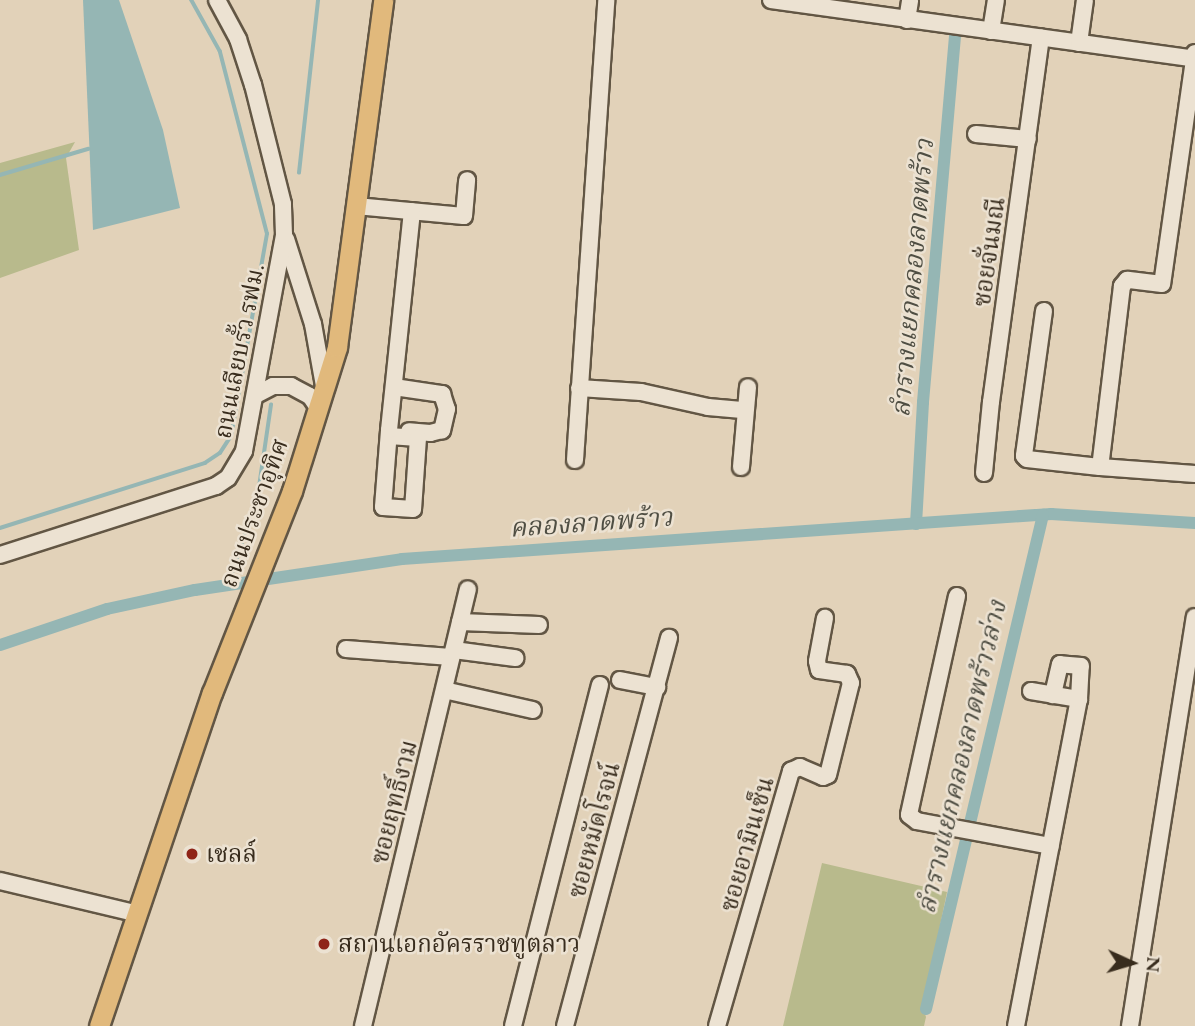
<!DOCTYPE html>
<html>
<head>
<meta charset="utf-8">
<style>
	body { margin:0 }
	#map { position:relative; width:1195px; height:1026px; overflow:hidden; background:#e2d2b9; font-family:"EB Garamond","Noto Serif Thai",serif }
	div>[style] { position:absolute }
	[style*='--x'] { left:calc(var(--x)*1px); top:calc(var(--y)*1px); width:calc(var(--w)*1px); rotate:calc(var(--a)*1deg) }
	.green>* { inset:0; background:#b8ba8c }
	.water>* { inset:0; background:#95b6b4 }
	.stream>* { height:3.5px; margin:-1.75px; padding:0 1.75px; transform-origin:1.75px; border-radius:1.75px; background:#95b6b4 }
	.canal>* { height:12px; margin:-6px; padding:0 6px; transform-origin:6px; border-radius:6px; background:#95b6b4 }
	.roads { filter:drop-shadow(2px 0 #625644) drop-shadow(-2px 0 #625644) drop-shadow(0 2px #625644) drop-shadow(0 -2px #625644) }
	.minor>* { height:16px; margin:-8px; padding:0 8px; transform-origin:8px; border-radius:8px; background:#ece2d2 }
	.major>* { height:19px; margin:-9.5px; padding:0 9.5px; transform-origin:9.5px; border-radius:9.5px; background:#e1b97c }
	.dots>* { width:19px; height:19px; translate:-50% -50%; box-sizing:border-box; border:4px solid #ece2d2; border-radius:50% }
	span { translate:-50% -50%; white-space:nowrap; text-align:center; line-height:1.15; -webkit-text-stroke:5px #ece2d2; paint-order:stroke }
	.street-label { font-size:24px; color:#382c1d }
	.poi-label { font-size:24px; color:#382c1d }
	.left { translate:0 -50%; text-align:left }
	.water-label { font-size:26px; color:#4f4e43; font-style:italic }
	.north { position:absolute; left:1097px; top:928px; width:70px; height:70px; -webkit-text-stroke:5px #ece2d2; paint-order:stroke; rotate:94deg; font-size:19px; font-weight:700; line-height:28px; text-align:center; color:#382c1d }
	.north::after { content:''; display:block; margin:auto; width:24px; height:32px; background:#382c1d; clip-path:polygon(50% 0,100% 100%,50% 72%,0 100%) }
</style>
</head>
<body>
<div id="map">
	<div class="green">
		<div style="clip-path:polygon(75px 142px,66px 158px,79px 250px,0 278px,0 163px)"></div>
		<div style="clip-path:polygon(822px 863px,947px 892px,923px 1008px,926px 1017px,924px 1026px,783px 1026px)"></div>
	</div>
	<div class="water">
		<div style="clip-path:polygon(83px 0,119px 0,163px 130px,180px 208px,93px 230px)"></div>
	</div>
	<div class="stream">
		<div style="--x:299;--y:173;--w:174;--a:-83.7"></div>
		<div style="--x:0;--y:175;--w:92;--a:-16.5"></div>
		<div style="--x:0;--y:528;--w:215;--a:-17.6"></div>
		<div style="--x:205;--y:463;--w:18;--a:-34"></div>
		<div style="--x:220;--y:453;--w:20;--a:-57"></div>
		<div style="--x:231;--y:436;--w:205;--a:-79.9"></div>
		<div style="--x:267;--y:234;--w:188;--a:-104.5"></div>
		<div style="--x:220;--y:52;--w:60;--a:-119.1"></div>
		<div style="--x:228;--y:585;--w:96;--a:-71.8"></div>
		<div style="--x:258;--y:494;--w:90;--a:-81.7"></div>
	</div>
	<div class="canal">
		<div style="--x:916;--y:524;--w:122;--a:-86.7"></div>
		<div style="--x:923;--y:402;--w:367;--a:-85"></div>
		<div style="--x:0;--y:645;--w:113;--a:-18.6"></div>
		<div style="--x:107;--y:609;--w:90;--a:-12.2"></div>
		<div style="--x:195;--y:590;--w:209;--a:-8.5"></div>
		<div style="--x:402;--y:559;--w:651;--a:-3.97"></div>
		<div style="--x:1051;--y:514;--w:144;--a:3.6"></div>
		<div style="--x:926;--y:1009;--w:508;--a:-76.68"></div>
	</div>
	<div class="roads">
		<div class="minor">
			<div style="--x:771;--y:0;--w:427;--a:7.9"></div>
			<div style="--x:907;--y:20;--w:20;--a:-81"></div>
			<div style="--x:991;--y:31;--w:31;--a:-81"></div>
			<div style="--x:1079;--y:43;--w:43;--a:-82.1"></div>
			<div style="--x:1195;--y:53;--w:233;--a:98.1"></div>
			<div style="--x:1162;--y:284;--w:35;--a:-173"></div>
			<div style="--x:1127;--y:280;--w:8;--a:130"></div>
			<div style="--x:1122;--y:286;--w:182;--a:96.9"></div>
			<div style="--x:1100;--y:467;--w:95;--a:4.2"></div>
			<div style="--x:976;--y:134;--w:52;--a:5.5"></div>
			<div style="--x:356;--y:206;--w:108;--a:5.3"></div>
			<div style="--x:464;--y:216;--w:36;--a:-85"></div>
			<div style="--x:286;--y:239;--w:89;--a:72.4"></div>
			<div style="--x:313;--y:324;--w:63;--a:79.9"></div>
			<div style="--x:1044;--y:311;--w:146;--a:97.9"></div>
			<div style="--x:1024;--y:456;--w:4;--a:45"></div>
			<div style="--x:1027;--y:459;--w:73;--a:6.3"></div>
			<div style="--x:394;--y:387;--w:49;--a:8.3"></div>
			<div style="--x:442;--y:394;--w:16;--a:72"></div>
			<div style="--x:447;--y:409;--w:22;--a:103"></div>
			<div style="--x:442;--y:430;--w:12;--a:166"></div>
			<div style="--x:430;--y:433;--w:21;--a:-175"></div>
			<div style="--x:579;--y:388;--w:62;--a:3.7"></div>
			<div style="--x:641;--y:392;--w:69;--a:12.6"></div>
			<div style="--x:708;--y:407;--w:37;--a:5"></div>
			<div style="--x:256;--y:395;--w:19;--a:-28"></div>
			<div style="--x:273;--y:386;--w:18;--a:0"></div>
			<div style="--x:291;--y:386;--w:21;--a:28"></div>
			<div style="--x:310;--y:396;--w:14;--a:56"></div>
			<div style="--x:389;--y:436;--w:29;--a:4"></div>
			<div style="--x:418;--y:438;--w:71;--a:94"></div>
			<div style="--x:413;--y:509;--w:30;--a:-176"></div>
			<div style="--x:383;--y:507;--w:77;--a:-85.5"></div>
			<div style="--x:389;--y:430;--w:220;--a:-84"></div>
			<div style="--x:575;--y:460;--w:461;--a:-86.1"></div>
			<div style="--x:741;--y:467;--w:80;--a:-85"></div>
			<div style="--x:984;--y:473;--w:71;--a:-84.4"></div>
			<div style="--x:991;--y:402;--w:368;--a:-82.2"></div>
			<div style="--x:0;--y:555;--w:227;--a:-17.7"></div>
			<div style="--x:216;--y:486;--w:14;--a:-34"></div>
			<div style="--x:228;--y:478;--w:31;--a:-59"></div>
			<div style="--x:244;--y:451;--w:220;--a:-79.5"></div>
			<div style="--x:284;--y:235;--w:31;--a:-92"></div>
			<div style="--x:283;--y:204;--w:123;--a:-104.1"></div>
			<div style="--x:253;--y:85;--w:48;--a:-108.1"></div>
			<div style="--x:238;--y:39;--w:44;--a:-118.3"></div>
			<div style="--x:957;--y:596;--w:224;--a:102.4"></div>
			<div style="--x:909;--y:815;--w:10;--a:37"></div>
			<div style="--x:917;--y:821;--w:136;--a:10.6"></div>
			<div style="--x:460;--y:622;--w:79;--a:2.2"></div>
			<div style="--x:346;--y:649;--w:105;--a:4.4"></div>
			<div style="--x:454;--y:650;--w:62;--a:7.5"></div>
			<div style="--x:620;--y:680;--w:38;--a:11"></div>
			<div style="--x:444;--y:690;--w:91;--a:12.7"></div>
			<div style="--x:1031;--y:691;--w:49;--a:9.5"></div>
			<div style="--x:0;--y:881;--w:142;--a:13.4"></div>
			<div style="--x:363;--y:1026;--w:449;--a:-76.5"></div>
			<div style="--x:513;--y:1026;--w:352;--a:-75.7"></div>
			<div style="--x:565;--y:1026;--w:402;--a:-75"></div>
			<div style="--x:717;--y:1026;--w:266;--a:-73.8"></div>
			<div style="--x:791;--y:771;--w:10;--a:-24"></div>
			<div style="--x:800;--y:767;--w:25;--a:23"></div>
			<div style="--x:823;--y:777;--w:5;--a:-22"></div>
			<div style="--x:828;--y:775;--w:95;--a:-76"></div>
			<div style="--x:851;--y:683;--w:10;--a:-114"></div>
			<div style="--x:847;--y:674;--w:28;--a:-172"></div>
			<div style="--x:819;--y:670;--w:9;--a:-103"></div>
			<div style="--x:817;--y:661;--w:44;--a:-79.5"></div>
			<div style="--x:1016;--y:1026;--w:333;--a:-79.1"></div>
			<div style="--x:1079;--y:699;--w:33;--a:-87"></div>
			<div style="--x:1081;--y:666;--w:21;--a:-175"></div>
			<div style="--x:1060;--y:664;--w:32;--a:103"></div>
			<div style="--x:1130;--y:1026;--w:414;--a:-81"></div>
		</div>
		<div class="major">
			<div style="--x:99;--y:1026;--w:352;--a:-71.3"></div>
			<div style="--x:212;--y:693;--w:217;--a:-68.4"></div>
			<div style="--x:292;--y:491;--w:151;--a:-72.6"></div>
			<div style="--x:337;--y:347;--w:350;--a:-82.4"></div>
		</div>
	</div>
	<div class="dots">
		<div style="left:192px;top:854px;background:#8f2418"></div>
		<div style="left:324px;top:944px;background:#8f2418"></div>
	</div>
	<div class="street-label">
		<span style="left:989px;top:252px;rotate:-82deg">ซอยจั่นมณี</span>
		<span style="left:239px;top:351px;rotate:-79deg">ถนนเลียบรั้ว รฟม.</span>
		<span style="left:254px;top:513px;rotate:-70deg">ถนนประชาอุทิศ</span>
		<span style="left:394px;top:802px;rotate:-76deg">ซอยฤทธิ์งาม</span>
		<span style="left:594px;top:830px;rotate:-75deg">ซอยหมัดโรจน์</span>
		<span style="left:747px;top:844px;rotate:-74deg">ซอยอามินเซ็น</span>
	</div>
	<div class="poi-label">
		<span class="left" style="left:206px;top:854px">เชลล์</span>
		<span class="left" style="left:338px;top:944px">สถานเอกอัครราชทูตลาว</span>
	</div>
	<div class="water-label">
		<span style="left:913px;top:278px;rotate:-85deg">ลำรางแยกคลองลาดพร้าว</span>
		<span style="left:591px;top:523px;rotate:-4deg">คลองลาดพร้าว</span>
		<span style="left:962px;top:757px;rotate:-77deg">ลำรางแยกคลองลาดพร้าวล่าง</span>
	</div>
	<div class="north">N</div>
</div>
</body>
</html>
